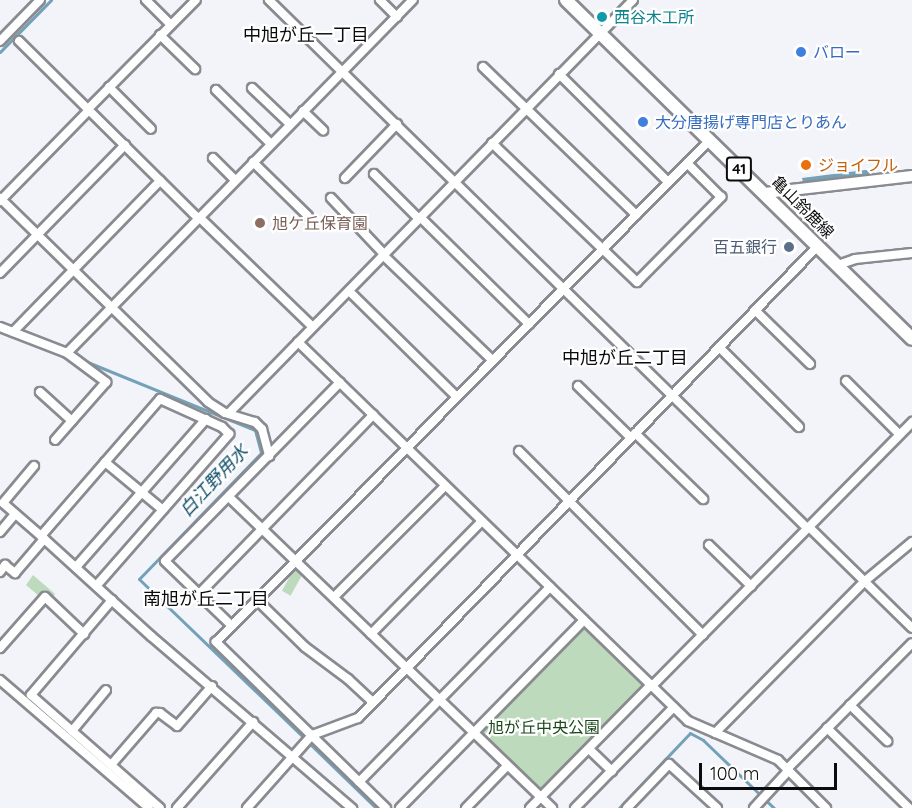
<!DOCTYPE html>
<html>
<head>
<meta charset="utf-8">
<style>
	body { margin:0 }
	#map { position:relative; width:912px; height:808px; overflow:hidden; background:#f2f4fa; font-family:Quicksand,"Noto Sans JP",sans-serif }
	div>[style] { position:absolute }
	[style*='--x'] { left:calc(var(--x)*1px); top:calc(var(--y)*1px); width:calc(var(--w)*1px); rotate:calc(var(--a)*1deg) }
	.green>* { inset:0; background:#bedabc; transform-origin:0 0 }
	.water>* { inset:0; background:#73a1b7 }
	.stream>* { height:3px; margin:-1.5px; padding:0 1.5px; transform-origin:1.5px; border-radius:1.5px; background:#73a1b7 }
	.roads { filter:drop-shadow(2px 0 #898b90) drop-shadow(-2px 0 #898b90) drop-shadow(0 2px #898b90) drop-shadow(0 -2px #898b90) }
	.street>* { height:8px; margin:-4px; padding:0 4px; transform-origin:4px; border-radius:4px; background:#fff }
	.secondary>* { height:10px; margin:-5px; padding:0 5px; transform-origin:5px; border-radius:5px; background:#fff }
	.primary>* { height:12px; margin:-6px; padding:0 6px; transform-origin:6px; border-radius:6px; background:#fff }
	.dots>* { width:16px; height:16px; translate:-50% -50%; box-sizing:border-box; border:3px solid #fff; border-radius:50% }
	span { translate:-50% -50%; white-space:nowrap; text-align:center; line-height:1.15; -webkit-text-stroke:4.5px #fff; paint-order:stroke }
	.shield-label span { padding:2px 4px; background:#fff; border:2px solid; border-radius:4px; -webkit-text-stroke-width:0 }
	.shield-label { font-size:15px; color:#0b0b0d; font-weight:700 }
	.culture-label { font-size:16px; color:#0d838f }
	.left { translate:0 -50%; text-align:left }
	.shop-label { font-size:16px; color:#366cbe }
	.food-label { font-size:16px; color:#c56008 }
	.street-label { font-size:16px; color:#0b0b0d }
	.education-label { font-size:16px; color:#785e54 }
	.service-label { font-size:16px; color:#4e5e75 }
	.right { translate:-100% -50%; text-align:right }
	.park-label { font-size:16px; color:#1b491c }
	.neighbourhood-label { font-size:18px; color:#0b0b0d }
	.water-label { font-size:18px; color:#135169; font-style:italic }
	.scale { position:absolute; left:699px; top:763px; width:138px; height:27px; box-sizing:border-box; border:3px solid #0b0b0d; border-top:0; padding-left:8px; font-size:18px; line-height:21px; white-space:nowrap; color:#0b0b0d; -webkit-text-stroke:4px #fff; paint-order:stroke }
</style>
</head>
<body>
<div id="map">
	<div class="green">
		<div style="left:294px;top:569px;width:10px;height:25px;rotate:29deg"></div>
		<div style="clip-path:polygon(33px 575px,55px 594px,53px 597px,44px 591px,39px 596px,26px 585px)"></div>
		<div style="clip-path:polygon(581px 627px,588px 628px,645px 683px,644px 687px,543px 791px,537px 790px,481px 735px,480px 731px)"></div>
	</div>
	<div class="water">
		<div style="clip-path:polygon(873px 169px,874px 174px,803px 182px,802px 178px)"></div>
	</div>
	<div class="stream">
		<div style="--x:0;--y:52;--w:73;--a:-45.6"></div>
		<div style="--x:80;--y:359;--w:189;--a:22.1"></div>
		<div style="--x:255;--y:430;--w:24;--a:75"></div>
		<div style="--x:261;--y:453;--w:175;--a:134.1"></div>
		<div style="--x:139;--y:579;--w:226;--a:43.9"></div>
		<div style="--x:310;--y:744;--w:92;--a:44.1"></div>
		<div style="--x:619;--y:808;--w:103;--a:-46.6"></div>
		<div style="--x:690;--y:733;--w:15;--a:28"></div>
		<div style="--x:703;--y:740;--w:98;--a:43.8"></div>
	</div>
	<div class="roads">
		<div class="street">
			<div style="--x:146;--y:0;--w:35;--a:45"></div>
			<div style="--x:269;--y:0;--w:754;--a:44.46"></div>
			<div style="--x:380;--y:0;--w:24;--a:45"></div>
			<div style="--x:160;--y:35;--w:49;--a:44.2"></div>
			<div style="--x:0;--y:41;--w:57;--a:-45.7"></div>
			<div style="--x:19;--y:41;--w:252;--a:44.7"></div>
			<div style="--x:483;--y:67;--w:213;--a:44"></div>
			<div style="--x:559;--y:74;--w:153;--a:44.7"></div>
			<div style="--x:109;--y:87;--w:59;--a:45"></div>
			<div style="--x:252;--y:88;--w:52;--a:43.5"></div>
			<div style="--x:216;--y:90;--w:77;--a:44.5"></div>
			<div style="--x:88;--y:109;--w:153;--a:-45.3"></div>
			<div style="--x:303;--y:111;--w:28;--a:44"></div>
			<div style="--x:492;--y:143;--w:201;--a:43.8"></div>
			<div style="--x:637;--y:282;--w:120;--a:-45.3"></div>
			<div style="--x:721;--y:197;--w:48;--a:-135"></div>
			<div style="--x:213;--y:158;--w:31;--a:45"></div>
			<div style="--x:253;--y:162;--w:77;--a:44.5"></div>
			<div style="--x:374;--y:174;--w:64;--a:45"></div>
			<div style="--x:345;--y:178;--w:75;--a:-46.1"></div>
			<div style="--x:0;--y:198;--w:291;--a:44.4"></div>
			<div style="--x:208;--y:402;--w:20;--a:33"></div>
			<div style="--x:225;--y:413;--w:31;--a:17"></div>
			<div style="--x:255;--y:422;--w:10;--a:45"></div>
			<div style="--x:262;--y:429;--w:28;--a:75"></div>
			<div style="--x:331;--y:198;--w:77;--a:46.6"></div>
			<div style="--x:0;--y:201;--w:127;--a:-45.6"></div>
			<div style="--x:199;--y:217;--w:158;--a:44"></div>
			<div style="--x:420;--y:217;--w:153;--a:44.5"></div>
			<div style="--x:383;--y:255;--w:151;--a:43.9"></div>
			<div style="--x:838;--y:265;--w:18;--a:-19"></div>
			<div style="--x:855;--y:259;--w:57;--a:-6"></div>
			<div style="--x:0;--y:273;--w:179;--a:-45.7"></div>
			<div style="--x:349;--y:291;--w:151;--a:44.5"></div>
			<div style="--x:755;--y:310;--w:77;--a:44.5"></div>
			<div style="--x:0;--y:327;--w:72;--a:21.2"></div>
			<div style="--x:67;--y:353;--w:49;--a:36.6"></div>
			<div style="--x:106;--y:382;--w:77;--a:131.3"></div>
			<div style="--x:13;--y:332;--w:211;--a:-45.8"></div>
			<div style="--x:298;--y:342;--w:544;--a:44.18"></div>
			<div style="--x:688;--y:721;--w:98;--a:23.4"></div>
			<div style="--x:778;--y:760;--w:68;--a:45"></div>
			<div style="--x:719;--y:347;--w:113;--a:45"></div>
			<div style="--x:67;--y:353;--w:494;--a:-45.6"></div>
			<div style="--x:846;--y:381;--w:75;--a:45"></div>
			<div style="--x:578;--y:386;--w:73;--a:44.4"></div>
			<div style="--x:40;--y:392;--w:43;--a:42.2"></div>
			<div style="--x:230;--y:412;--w:576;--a:-45.63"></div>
			<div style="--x:635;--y:433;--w:95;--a:44.1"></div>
			<div style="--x:519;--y:451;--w:260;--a:45"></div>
			<div style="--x:105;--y:462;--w:75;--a:39.6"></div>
			<div style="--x:34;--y:466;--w:48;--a:130"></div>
			<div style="--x:3;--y:503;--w:50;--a:41"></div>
			<div style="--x:230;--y:498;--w:447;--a:43.9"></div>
			<div style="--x:809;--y:527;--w:144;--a:44.4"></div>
			<div style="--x:0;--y:532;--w:23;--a:-50"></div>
			<div style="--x:709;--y:545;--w:59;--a:44.3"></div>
			<div style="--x:76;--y:567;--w:197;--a:-48.7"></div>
			<div style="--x:0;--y:572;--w:9;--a:-54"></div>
			<div style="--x:5;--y:565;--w:13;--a:39"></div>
			<div style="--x:15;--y:573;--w:45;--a:-49.5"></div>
			<div style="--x:97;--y:585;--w:201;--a:-48.8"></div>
			<div style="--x:229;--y:434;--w:10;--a:-135"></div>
			<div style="--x:222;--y:427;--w:68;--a:-155.7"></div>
			<div style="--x:160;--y:399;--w:181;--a:131"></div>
			<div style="--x:41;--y:536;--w:149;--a:42.3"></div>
			<div style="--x:151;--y:636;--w:265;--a:40.6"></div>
			<div style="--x:199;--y:594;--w:250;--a:-45.8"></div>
			<div style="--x:334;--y:597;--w:157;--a:-45"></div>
			<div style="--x:112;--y:600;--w:125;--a:130.5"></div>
			<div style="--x:31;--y:695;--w:171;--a:41.2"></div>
			<div style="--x:257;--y:600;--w:67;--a:44.4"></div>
			<div style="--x:305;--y:647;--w:54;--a:36.7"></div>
			<div style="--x:348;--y:679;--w:34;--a:43"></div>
			<div style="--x:232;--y:626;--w:93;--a:-135.9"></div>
			<div style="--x:165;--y:561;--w:250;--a:-45.6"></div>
			<div style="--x:371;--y:634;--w:158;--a:-45.5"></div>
			<div style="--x:0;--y:648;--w:68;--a:-48.6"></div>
			<div style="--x:45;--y:597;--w:54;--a:43.5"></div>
			<div style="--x:0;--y:680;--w:196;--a:40.7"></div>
			<div style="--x:652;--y:686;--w:371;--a:-45.4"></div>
			<div style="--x:850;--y:705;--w:52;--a:44.2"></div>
			<div style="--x:827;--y:728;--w:115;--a:44.3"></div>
			<div style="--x:72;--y:731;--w:53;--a:-50.3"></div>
			<div style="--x:715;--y:733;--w:214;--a:-45.4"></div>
			<div style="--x:865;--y:581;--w:61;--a:-39.7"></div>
			<div style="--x:589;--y:749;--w:32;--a:44"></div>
			<div style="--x:111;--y:765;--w:69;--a:-49.1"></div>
			<div style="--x:156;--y:713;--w:4;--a:0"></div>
			<div style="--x:160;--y:713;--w:21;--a:37"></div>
			<div style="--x:177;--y:726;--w:53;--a:-48.8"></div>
			<div style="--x:787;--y:769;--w:177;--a:-45.2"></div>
			<div style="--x:359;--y:782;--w:273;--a:-45.6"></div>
			<div style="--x:177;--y:808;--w:115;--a:-48.5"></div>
			<div style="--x:247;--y:808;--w:98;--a:-48.3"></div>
			<div style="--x:312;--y:735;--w:49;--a:-20.3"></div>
			<div style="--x:358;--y:718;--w:659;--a:-45.74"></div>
			<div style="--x:386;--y:808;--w:238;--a:-135.7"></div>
			<div style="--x:216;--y:642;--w:704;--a:-45.46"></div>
			<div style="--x:400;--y:808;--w:263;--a:-45.6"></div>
			<div style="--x:466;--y:808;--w:59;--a:-45.7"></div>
			<div style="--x:530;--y:808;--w:173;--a:-45.5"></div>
			<div style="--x:575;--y:808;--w:141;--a:-45.6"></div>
			<div style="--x:627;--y:808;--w:61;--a:-46.3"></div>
			<div style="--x:669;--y:764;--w:65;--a:42.5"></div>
			<div style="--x:754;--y:808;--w:50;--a:-47.4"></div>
		</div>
		<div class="secondary">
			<div style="--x:765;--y:193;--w:148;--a:-6.6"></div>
		</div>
		<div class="primary">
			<div style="--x:566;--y:0;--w:484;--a:44.4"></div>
		</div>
	</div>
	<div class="dots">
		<div style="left:602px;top:17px;background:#0f9aa8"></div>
		<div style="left:801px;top:52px;background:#3f7fe0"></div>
		<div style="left:643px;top:122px;background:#3f7fe0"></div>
		<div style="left:806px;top:165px;background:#e8710a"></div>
		<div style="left:260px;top:223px;background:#8d6e63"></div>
		<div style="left:789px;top:247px;background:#5c6f8a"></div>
	</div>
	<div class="shield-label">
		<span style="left:739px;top:169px">41</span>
	</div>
	<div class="culture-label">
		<span class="left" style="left:614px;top:17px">西谷木工所</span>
	</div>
	<div class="shop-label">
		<span class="left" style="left:813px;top:52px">バロー</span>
		<span class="left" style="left:655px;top:122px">大分唐揚げ専門店とりあん</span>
	</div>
	<div class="food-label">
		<span class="left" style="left:818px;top:165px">ジョイフル</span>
	</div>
	<div class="street-label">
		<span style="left:803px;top:207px;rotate:45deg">亀山鈴鹿線</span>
	</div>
	<div class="education-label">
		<span class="left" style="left:272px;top:223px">旭ケ丘保育園</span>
	</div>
	<div class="service-label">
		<span class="right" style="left:777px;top:247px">百五銀行</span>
	</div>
	<div class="park-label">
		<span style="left:544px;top:727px">旭が丘中央公園</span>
	</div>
	<div class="neighbourhood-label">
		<span style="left:306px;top:35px">中旭が丘一丁目</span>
		<span style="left:625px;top:358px">中旭が丘二丁目</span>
		<span style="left:206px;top:599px">南旭が丘二丁目</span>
	</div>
	<div class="water-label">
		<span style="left:214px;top:481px;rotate:-47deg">白江野用水</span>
	</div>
	<div class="scale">100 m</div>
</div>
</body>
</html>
